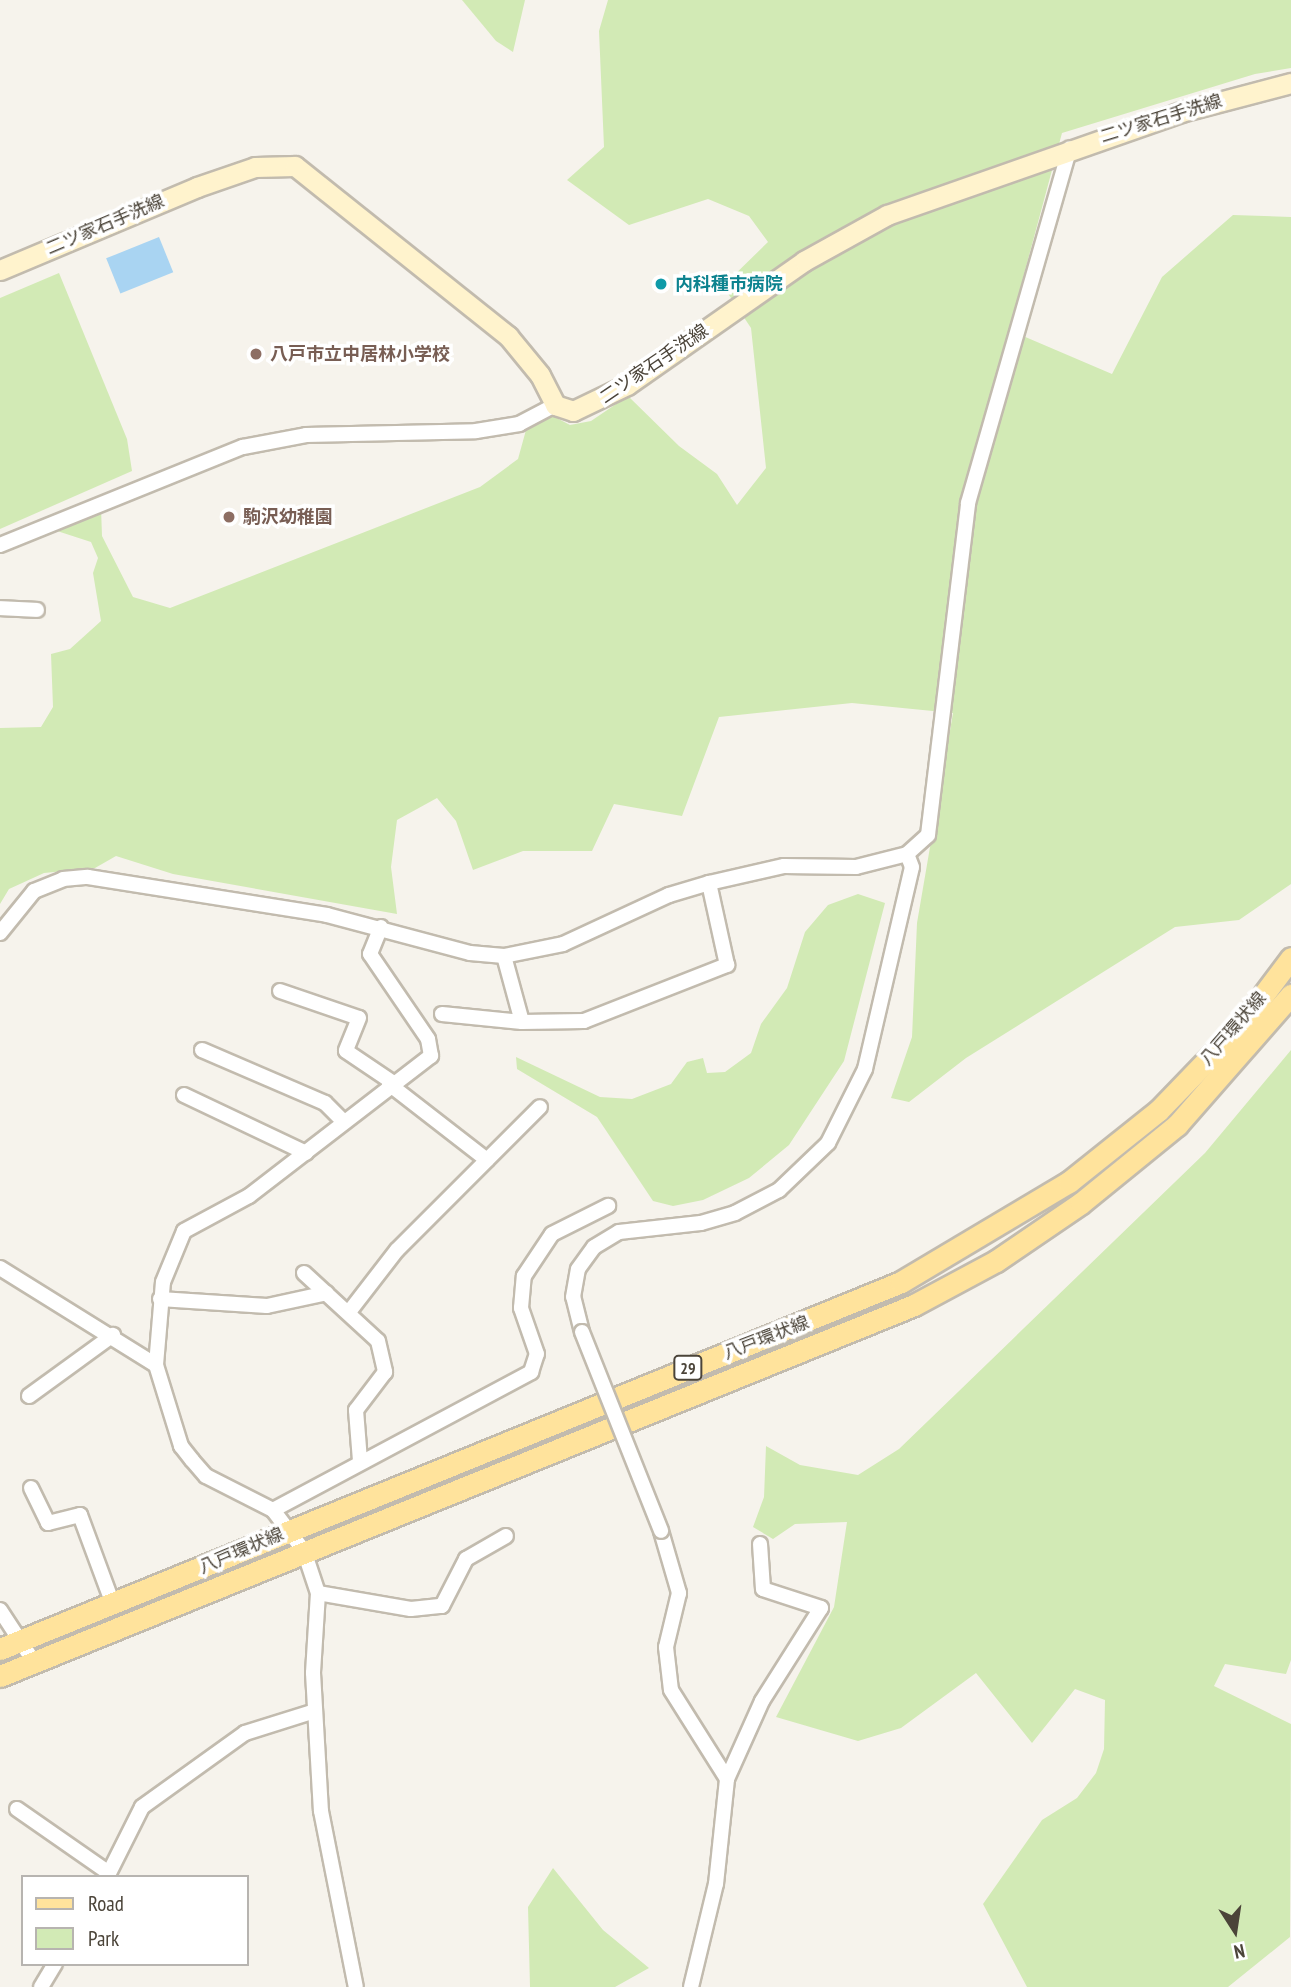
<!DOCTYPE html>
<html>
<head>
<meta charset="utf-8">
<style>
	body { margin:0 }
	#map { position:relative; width:1291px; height:1987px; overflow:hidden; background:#f6f3ec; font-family:"PT Sans Narrow","Noto Sans JP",sans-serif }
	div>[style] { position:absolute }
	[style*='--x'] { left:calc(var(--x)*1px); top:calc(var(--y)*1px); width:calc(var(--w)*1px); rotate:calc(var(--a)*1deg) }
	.green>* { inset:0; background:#d2eab5 }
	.water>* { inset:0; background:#a9d4f2; transform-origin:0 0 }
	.roads { filter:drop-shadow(2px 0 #c2bbae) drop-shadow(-2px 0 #c2bbae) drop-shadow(0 2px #c2bbae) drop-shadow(0 -2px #c2bbae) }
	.street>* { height:14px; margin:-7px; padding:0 7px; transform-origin:7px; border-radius:7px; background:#fff }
	.secondary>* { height:19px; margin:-9.5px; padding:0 9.5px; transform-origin:9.5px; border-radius:9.5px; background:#fff3cd }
	.primary>* { height:21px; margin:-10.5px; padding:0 10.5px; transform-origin:10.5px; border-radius:10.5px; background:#ffe39c }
	.bridges { filter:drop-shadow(2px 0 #c2bbae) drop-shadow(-2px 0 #c2bbae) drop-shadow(0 2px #c2bbae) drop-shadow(0 -2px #c2bbae) }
	.street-bridge>* { height:14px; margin:-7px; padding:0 7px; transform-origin:7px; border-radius:7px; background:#fff }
	.dots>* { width:19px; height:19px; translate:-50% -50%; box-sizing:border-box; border:4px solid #fff; border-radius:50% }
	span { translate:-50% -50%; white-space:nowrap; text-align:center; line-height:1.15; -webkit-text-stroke:7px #fff; paint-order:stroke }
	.shield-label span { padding:2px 5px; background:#fff; border:2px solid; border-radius:5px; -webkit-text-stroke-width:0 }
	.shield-label { font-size:16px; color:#4b4439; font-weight:700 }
	.street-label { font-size:18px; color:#4b4439 }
	.culture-label { font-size:18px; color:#0d838f; font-weight:700 }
	.left { translate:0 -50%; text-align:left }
	.education-label { font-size:18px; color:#785e54; font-weight:700 }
	.legend { position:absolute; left:21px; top:1875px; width:228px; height:91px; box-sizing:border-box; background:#fff; border:2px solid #b7b4b0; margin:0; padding:9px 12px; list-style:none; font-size:21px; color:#4b4439 }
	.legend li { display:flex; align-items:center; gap:14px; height:35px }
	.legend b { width:35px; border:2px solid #b7b4b0 }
	.north { position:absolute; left:1200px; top:1896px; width:70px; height:70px; -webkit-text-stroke:5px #fff; paint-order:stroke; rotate:168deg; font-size:19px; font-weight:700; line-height:28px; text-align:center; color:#4b4439 }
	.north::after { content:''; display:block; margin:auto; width:24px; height:32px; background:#4b4439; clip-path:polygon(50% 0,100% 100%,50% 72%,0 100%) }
</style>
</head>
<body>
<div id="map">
	<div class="green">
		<div style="clip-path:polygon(462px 0,525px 0,513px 52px,496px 41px)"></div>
		<div style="clip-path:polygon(608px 0,1291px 0,1291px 68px,1255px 74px,1062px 133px,1009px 330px,1112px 374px,1162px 277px,1233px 215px,1291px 217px,1291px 884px,1239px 920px,1175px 927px,966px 1058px,909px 1102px,891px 1098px,912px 1037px,917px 923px,953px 713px,852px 703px,719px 717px,682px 816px,614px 804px,592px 851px,523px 851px,473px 870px,456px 821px,437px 798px,397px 820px,391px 867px,397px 914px,173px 874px,116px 856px,95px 868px,44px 873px,9px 889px,0 904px,0 728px,41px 727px,53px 707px,51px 654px,70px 649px,101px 621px,93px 573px,98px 558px,91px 542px,51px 529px,101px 508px,102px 536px,133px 597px,170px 608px,480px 487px,518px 459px,526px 430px,551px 415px,570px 425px,591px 421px,628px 396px,679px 446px,717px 474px,737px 505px,766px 468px,751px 328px,723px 286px,768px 242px,749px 216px,708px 199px,629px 225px,567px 180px,604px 147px,599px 31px)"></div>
		<div style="clip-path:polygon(59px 273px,127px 439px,132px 471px,0 529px,0 298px)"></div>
		<div style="clip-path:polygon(858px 894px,885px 903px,844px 1061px,789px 1145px,749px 1178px,703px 1200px,673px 1206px,653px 1201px,597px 1117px,517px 1069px,516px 1057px,600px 1097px,632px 1099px,671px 1084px,687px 1062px,703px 1058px,707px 1073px,725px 1072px,751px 1053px,761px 1024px,787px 988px,805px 932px,828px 905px)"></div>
		<div style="clip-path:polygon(1291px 1050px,1291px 1660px,1286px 1674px,1225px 1664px,1214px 1686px,1291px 1724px,1290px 1937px,1228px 1987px,1027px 1987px,983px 1904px,1042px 1820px,1077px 1798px,1096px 1773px,1104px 1749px,1105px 1700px,1075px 1689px,1032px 1743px,976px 1673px,901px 1728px,858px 1741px,776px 1717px,834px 1607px,847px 1522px,795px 1524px,773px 1539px,753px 1527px,764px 1497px,766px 1446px,800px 1465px,858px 1475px,899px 1449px,1205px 1153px)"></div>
		<div style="clip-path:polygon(553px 1868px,603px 1930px,649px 1968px,615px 1987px,530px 1987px,528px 1907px)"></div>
	</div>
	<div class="water">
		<div style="left:159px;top:237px;width:38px;height:57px;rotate:68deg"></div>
	</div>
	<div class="roads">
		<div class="street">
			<div style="--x:0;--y:545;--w:262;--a:-22"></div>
			<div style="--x:243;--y:447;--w:64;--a:-10.8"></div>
			<div style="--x:306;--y:435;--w:170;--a:-1.3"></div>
			<div style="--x:476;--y:431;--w:44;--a:-9.2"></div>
			<div style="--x:519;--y:424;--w:41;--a:-27.8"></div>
			<div style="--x:0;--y:608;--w:37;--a:3"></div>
			<div style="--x:0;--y:933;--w:54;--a:-51"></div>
			<div style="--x:34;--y:891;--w:31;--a:-22"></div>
			<div style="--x:63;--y:879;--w:25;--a:-5"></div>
			<div style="--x:88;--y:877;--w:242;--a:9"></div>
			<div style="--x:327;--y:915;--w:148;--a:14.9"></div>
			<div style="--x:470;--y:953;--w:34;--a:5"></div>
			<div style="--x:504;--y:956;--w:60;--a:-11.5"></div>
			<div style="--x:563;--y:944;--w:117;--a:-24.8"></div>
			<div style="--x:669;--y:895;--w:42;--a:-16.7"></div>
			<div style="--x:709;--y:883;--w:77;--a:-12.8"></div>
			<div style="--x:784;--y:866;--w:72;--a:0.8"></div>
			<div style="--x:856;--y:867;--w:53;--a:-14.3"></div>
			<div style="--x:907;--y:854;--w:28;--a:-42"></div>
			<div style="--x:928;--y:835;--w:334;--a:-83.1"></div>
			<div style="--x:968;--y:503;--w:369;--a:-74"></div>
			<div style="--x:504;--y:956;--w:68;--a:74.7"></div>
			<div style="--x:522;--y:1022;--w:62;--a:-0.9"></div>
			<div style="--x:584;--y:1021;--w:154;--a:-21.4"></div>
			<div style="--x:727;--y:965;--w:84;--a:-102.4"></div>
			<div style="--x:280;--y:991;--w:83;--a:18.9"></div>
			<div style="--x:359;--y:1018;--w:35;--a:112"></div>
			<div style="--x:346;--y:1051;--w:55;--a:34"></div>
			<div style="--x:442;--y:1014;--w:80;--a:5.7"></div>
			<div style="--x:202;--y:1050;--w:134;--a:23.3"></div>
			<div style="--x:325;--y:1103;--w:24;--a:45"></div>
			<div style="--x:389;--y:1084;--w:124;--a:37.8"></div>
			<div style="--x:184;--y:1095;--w:135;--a:25.4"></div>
			<div style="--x:0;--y:1268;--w:184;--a:31.9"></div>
			<div style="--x:156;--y:1365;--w:85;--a:72.8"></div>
			<div style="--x:181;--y:1446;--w:18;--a:52"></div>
			<div style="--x:192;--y:1460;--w:21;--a:49"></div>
			<div style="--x:206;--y:1476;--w:75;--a:26.9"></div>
			<div style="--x:273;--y:1510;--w:51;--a:52.9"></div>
			<div style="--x:304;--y:1551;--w:44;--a:71.6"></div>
			<div style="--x:318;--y:1593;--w:80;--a:93.6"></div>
			<div style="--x:313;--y:1673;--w:138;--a:86.7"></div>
			<div style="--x:321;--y:1811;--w:179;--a:78.8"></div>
			<div style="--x:304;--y:1273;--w:100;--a:42.6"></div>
			<div style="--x:378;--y:1341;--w:32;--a:77"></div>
			<div style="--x:385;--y:1372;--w:48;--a:127.3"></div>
			<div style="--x:356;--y:1410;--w:51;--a:85.5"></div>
			<div style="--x:160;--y:1299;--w:107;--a:3.7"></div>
			<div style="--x:267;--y:1306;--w:61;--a:-12.2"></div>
			<div style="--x:349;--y:1312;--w:78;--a:-52.3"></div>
			<div style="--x:397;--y:1250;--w:202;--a:-45"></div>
			<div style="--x:582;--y:1332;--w:36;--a:-104"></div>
			<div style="--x:573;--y:1297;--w:28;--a:-80"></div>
			<div style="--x:578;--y:1269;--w:27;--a:-54"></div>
			<div style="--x:594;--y:1247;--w:29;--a:-31"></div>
			<div style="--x:619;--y:1232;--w:82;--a:-6.3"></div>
			<div style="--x:701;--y:1223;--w:35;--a:-16"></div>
			<div style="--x:735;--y:1213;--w:50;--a:-27.6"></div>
			<div style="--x:779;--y:1190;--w:68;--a:-43.8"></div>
			<div style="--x:828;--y:1143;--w:83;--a:-63.4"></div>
			<div style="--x:865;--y:1069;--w:207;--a:-76.9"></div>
			<div style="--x:912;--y:867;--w:14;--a:-111"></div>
			<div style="--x:156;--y:1365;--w:83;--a:-85.2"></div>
			<div style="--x:163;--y:1282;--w:55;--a:-67.6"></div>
			<div style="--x:184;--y:1231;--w:74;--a:-28.3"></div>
			<div style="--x:249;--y:1196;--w:230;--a:-37.6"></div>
			<div style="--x:431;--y:1056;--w:17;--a:-100"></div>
			<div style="--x:428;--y:1039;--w:103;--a:-124.3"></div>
			<div style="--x:370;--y:954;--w:29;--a:-68"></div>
			<div style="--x:29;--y:1396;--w:104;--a:-36"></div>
			<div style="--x:31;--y:1488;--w:39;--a:64"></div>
			<div style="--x:48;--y:1523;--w:33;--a:-14"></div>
			<div style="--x:80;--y:1515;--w:95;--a:69.7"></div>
			<div style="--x:273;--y:1510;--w:293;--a:-28.1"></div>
			<div style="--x:531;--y:1372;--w:19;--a:-72"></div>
			<div style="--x:537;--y:1354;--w:49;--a:-109.2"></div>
			<div style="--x:521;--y:1308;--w:32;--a:-85"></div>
			<div style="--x:524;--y:1276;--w:50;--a:-56.3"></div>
			<div style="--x:552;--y:1234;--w:63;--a:-26.6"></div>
			<div style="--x:661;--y:1531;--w:65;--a:73.8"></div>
			<div style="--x:679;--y:1593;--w:56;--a:103.5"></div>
			<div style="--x:666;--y:1647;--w:43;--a:83.4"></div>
			<div style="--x:671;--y:1690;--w:105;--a:57.8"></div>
			<div style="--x:318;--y:1593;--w:94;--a:9.8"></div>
			<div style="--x:411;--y:1609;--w:31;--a:-6"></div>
			<div style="--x:442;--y:1606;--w:53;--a:-62.9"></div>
			<div style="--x:466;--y:1559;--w:46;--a:-29.9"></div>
			<div style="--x:0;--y:1610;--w:62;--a:56.8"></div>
			<div style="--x:17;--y:1809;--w:112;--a:34.8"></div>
			<div style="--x:107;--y:1877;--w:78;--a:-63.4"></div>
			<div style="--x:142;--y:1807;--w:127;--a:-35.7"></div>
			<div style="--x:245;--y:1733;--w:73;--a:-17.4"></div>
			<div style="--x:41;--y:1987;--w:27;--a:-59"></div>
			<div style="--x:691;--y:1987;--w:106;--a:-76.4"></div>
			<div style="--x:716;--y:1884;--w:106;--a:-84"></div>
			<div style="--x:727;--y:1779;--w:85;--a:-65.8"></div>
			<div style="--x:762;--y:1701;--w:110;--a:-57.6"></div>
			<div style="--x:821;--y:1608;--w:61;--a:-161.9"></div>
			<div style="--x:763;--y:1589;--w:45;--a:-93.8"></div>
		</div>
		<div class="secondary">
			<div style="--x:0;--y:270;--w:214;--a:-22.8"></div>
			<div style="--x:197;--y:187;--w:61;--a:-19"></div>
			<div style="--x:255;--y:167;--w:40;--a:-1.4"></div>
			<div style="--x:295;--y:166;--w:273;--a:38.6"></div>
			<div style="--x:508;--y:336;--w:50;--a:50.6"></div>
			<div style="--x:540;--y:375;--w:34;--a:63"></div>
			<div style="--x:555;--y:405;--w:19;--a:18"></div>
			<div style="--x:573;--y:411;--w:60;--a:-25.7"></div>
			<div style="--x:627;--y:385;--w:216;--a:-35"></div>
			<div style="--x:804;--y:261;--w:95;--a:-29"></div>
			<div style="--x:887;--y:215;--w:312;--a:-19.3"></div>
			<div style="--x:1181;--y:112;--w:114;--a:-14.8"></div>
		</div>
		<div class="primary">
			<div style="--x:0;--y:1649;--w:973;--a:-22.16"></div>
			<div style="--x:901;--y:1282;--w:196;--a:-30.8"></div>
			<div style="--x:1069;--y:1182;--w:114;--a:-38.6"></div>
			<div style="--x:1158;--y:1111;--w:118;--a:-46"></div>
			<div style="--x:1240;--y:1026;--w:85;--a:-53.1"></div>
			<div style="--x:0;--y:1676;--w:986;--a:-22.09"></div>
			<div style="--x:914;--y:1305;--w:93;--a:-28.2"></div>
			<div style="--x:996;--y:1261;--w:103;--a:-34.3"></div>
			<div style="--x:1081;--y:1203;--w:124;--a:-39.1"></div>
			<div style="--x:1177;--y:1125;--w:173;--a:-48.8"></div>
		</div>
	</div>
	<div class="bridges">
		<div class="street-bridge">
			<div style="--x:582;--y:1332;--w:214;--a:68.3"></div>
		</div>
	</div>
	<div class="dots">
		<div style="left:661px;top:284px;background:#0f9aa8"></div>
		<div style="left:256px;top:354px;background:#8d6e63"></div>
		<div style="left:229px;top:517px;background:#8d6e63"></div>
	</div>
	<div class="shield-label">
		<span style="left:688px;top:1368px">29</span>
	</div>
	<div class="street-label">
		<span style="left:1161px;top:119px;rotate:-17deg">二ツ家石手洗線</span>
		<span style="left:105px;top:225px;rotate:-23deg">二ツ家石手洗線</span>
		<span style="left:654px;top:364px;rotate:-34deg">二ツ家石手洗線</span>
		<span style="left:1233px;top:1029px;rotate:-49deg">八戸環状線</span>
		<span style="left:766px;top:1338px;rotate:-21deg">八戸環状線</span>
		<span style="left:241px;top:1551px;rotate:-23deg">八戸環状線</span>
	</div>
	<div class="culture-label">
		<span class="left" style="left:675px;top:284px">内科種市病院</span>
	</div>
	<div class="education-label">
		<span class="left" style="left:270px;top:354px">八戸市立中居林小学校</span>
		<span class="left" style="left:243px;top:517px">駒沢幼稚園</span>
	</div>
	<ul class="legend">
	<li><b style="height:9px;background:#ffe39c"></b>Road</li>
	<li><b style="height:19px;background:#d2eab5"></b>Park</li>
	</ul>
	<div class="north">N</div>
</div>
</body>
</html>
